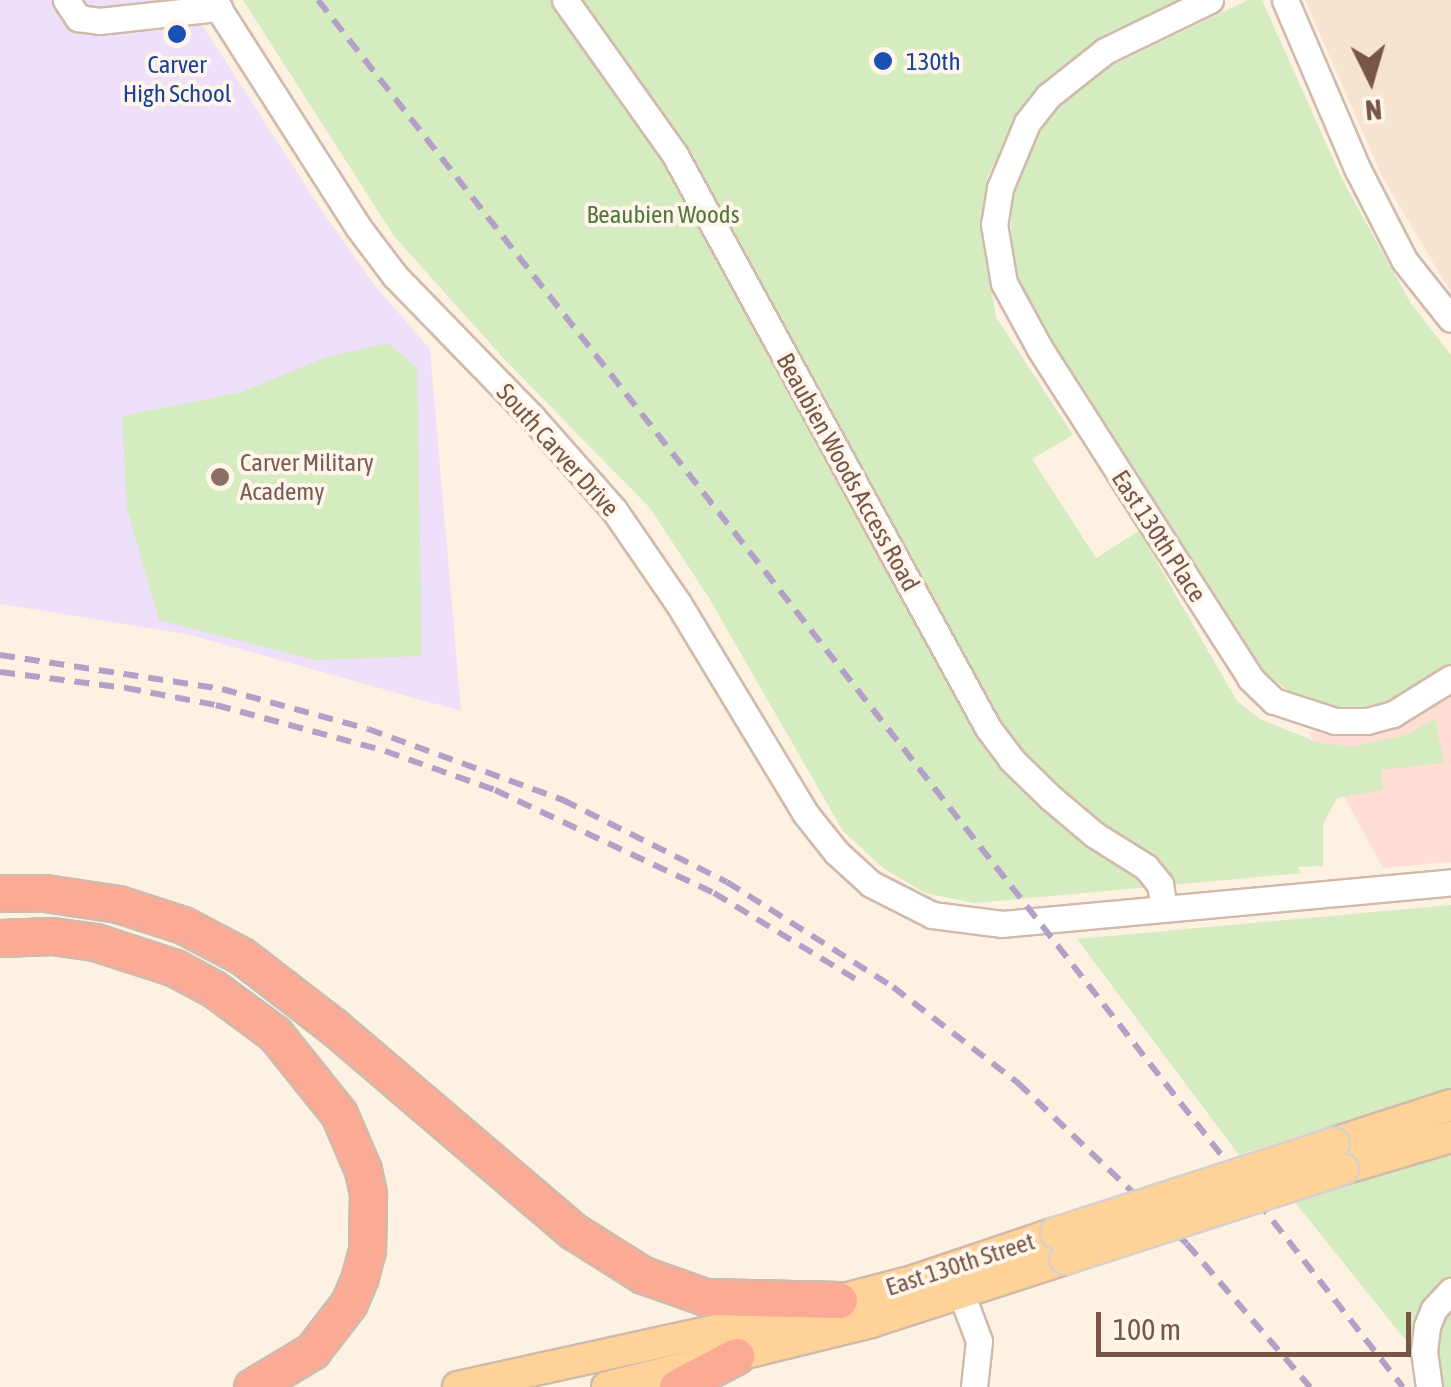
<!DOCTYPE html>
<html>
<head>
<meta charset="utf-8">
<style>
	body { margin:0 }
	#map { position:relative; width:1451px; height:1387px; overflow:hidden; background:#fdf1e2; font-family:"Asap Condensed",sans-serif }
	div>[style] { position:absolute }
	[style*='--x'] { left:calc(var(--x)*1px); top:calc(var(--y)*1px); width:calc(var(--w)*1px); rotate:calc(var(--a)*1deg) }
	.residential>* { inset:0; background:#f6e3d0 }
	.commercial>* { inset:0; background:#ffdfd5 }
	.education>* { inset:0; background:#eedffa }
	.green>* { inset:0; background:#d4ecc0 }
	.roads { filter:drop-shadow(2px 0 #d1baab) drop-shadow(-2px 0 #d1baab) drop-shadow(0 2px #d1baab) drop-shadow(0 -2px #d1baab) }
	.minor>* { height:25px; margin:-12.5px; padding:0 12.5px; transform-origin:12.5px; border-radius:12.5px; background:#fff }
	.major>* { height:30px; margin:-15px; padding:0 15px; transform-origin:15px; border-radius:15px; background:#ffd398 }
	.highway>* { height:35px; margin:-17.5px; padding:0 17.5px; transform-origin:17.5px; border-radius:17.5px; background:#fbaa95 }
	.rail>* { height:6px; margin-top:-3px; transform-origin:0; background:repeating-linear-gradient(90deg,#b3a0c7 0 15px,transparent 0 25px) }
	.bridges { filter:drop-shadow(2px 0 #d9cfcb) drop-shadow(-2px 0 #d9cfcb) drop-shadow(0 2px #d9cfcb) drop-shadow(0 -2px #d9cfcb) }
	.major-bridge>* { height:30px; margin:-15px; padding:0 15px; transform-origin:15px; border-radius:15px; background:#ffd398 }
	.dots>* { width:28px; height:28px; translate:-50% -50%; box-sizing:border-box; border:5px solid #fff5ea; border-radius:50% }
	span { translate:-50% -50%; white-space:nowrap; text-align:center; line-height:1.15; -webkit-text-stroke:8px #fff5ea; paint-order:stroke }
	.transit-label { font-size:25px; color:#164399 }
	.left { translate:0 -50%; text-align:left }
	.park-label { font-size:25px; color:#51773c }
	.street-label { font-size:25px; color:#775547 }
	.education-label { font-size:25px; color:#785e54 }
	.north { position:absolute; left:1321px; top:30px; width:100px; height:100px; -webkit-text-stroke:8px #fff5ea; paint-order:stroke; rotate:175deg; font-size:28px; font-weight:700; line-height:40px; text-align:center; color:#775547 }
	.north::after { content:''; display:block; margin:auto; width:35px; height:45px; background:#775547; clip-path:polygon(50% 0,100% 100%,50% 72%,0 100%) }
	.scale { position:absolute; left:1096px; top:1312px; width:315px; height:45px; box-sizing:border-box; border:5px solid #775547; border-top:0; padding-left:12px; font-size:30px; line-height:35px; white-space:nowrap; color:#775547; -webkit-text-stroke:8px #fff5ea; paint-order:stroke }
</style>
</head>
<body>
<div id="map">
	<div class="residential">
		<div style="clip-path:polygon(1305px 0,1451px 0,1451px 293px,1383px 178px)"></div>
	</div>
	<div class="commercial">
		<div style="clip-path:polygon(1451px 695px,1451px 862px,1383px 868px,1308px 731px,1347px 736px,1378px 732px,1415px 717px)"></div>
	</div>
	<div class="education">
		<div style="clip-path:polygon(0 0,186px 0,322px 211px,375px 286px,430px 349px,461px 711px,187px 634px,0 604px)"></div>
	</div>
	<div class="green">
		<div style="clip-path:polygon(243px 0,1181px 0,1106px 34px,1025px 103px,987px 178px,984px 242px,996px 317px,1073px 435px,1032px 459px,1096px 558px,1139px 531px,1237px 701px,1260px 719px,1319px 743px,1354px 746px,1406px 735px,1435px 719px,1444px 763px,1381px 770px,1383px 790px,1337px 798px,1323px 824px,1323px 866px,1298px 867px,1301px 873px,974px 903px,925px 893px,883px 868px,843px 831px,709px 598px,650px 508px,507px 362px,394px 236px)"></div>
		<div style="clip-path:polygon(1248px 0,1262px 0,1343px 181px,1410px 302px,1451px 355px,1451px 665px,1396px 701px,1350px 710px,1297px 698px,1255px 664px,1025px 301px,1010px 254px,1012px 200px,1029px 148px,1059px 106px,1103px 70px)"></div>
		<div style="clip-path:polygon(388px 343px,417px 368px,422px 656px,315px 660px,159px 620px,127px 509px,122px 416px,242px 392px,326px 357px)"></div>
		<div style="clip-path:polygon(1451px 905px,1451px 1088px,1239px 1155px,1077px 939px)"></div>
		<div style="clip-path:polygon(1451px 1152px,1451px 1387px,1443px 1387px,1294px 1201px)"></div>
	</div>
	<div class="roads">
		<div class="minor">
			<div style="--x:66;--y:0;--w:22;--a:56"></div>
			<div style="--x:78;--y:18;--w:21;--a:8"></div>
			<div style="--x:99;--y:21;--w:121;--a:-6.2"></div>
			<div style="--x:213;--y:0;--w:269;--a:57.4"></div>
			<div style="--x:358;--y:227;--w:61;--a:52.9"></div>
			<div style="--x:395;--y:276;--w:197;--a:45.8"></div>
			<div style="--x:532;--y:417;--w:124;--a:48.6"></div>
			<div style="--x:614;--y:510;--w:113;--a:55.5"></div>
			<div style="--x:678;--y:603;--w:245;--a:58.8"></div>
			<div style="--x:805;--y:813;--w:50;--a:51.5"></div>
			<div style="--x:836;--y:852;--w:47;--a:42.4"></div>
			<div style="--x:871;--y:884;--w:68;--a:26.9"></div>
			<div style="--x:932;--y:915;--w:71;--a:7.3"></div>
			<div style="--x:1002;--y:924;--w:451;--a:-5.3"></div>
			<div style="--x:565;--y:0;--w:190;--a:54.6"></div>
			<div style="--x:675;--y:155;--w:653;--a:61.35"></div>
			<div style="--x:988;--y:728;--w:39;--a:53"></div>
			<div style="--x:1011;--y:759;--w:56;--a:44.3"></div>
			<div style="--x:1051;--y:798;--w:57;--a:40.1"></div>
			<div style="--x:1095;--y:835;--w:60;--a:32.1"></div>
			<div style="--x:1146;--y:867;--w:22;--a:51"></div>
			<div style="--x:1160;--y:884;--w:25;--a:81"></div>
			<div style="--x:1210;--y:0;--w:117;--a:154.1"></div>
			<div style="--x:1105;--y:51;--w:73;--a:141.7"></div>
			<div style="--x:1048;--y:96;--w:34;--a:128"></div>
			<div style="--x:1027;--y:123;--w:70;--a:112.6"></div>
			<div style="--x:1000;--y:188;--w:36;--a:99"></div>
			<div style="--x:994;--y:224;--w:60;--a:80.4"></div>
			<div style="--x:1004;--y:283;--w:75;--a:61.4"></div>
			<div style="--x:1040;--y:349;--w:390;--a:57.4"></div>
			<div style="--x:1250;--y:678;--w:33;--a:44"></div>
			<div style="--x:1274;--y:701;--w:64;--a:18.2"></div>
			<div style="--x:1335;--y:721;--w:32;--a:0"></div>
			<div style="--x:1367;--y:721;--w:27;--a:-15"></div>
			<div style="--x:1393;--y:714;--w:68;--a:-31.8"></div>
			<div style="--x:1285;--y:0;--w:185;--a:66.8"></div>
			<div style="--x:1358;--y:170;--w:101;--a:62.9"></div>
			<div style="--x:1404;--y:260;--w:75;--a:51.5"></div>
			<div style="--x:955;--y:1277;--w:68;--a:69.4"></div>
			<div style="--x:979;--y:1341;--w:46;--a:96.2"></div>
			<div style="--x:1429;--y:1387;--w:36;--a:-98"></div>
			<div style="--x:1424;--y:1351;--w:25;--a:-83"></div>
			<div style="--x:1427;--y:1326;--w:18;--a:-68"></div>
			<div style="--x:1434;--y:1309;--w:25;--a:-47"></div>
		</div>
		<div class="major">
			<div style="--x:1334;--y:1143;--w:123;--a:-18"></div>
			<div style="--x:1343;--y:1169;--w:113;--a:-16.5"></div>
			<div style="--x:458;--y:1387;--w:317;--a:-12.4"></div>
			<div style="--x:768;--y:1319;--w:150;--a:-14.7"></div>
			<div style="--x:913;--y:1281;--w:151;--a:-18.6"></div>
			<div style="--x:607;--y:1387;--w:272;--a:-13.8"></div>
			<div style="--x:871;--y:1322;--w:204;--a:-18"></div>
		</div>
		<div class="highway">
			<div style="--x:0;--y:893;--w:45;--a:0"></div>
			<div style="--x:45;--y:893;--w:74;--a:8.6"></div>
			<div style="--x:118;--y:904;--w:68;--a:17.9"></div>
			<div style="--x:183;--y:925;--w:67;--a:27.7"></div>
			<div style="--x:242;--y:956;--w:116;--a:37.7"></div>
			<div style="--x:334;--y:1027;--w:314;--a:40.5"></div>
			<div style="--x:573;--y:1231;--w:83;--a:32.2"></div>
			<div style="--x:643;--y:1275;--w:66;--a:19.5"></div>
			<div style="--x:705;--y:1297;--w:134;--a:1.3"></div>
			<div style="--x:0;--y:938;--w:52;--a:-2.2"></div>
			<div style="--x:52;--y:936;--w:43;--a:7.9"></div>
			<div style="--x:95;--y:942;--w:84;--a:18"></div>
			<div style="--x:175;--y:968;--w:44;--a:28.3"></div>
			<div style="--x:214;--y:989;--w:76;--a:36.4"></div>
			<div style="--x:275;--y:1034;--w:102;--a:51.3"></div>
			<div style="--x:339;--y:1114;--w:61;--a:66.8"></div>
			<div style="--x:363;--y:1170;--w:25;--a:78"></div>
			<div style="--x:368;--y:1194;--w:56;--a:91"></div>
			<div style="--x:367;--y:1250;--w:28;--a:105"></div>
			<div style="--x:360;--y:1277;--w:28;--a:113"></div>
			<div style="--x:349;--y:1303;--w:61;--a:127.6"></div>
			<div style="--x:312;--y:1351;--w:70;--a:149"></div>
			<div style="--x:677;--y:1387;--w:67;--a:-27.7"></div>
		</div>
	</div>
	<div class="rail">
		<div style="--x:318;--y:0;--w:1761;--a:51.97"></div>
		<div style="--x:0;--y:655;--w:225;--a:8.7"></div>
		<div style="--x:222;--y:689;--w:151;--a:15.3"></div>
		<div style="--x:368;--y:729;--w:208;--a:20"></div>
		<div style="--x:563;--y:800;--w:183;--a:26.6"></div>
		<div style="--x:727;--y:882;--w:196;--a:32.3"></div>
		<div style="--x:893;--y:987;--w:158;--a:37.5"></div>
		<div style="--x:1018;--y:1083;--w:233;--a:43.6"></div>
		<div style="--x:1187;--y:1244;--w:189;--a:49.3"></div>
		<div style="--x:0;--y:672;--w:127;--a:7.2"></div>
		<div style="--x:126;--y:688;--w:92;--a:10.7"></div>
		<div style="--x:216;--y:705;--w:175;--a:15.2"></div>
		<div style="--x:385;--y:751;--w:117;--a:19.5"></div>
		<div style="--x:495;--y:790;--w:242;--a:25.2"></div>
		<div style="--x:714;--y:893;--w:167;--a:31.3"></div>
	</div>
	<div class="bridges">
		<div class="major-bridge">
			<div style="--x:1056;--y:1233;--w:292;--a:-17.9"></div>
			<div style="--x:1065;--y:1259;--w:292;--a:-17.9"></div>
		</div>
	</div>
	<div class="dots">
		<div style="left:177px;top:34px;background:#1a4fb4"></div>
		<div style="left:883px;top:61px;background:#1a4fb4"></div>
		<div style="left:220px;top:477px;background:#8d6e63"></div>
	</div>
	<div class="transit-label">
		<span class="left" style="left:906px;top:61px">130th</span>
		<span style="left:177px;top:79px">Carver<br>High School</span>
	</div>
	<div class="park-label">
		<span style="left:663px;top:214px">Beaubien Woods</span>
	</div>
	<div class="street-label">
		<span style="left:558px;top:450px;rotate:48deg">South Carver Drive</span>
		<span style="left:848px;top:472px;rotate:61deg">Beaubien Woods Access Road</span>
		<span style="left:1159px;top:536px;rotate:57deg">East 130th Place</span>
		<span style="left:960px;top:1264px;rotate:-18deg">East 130th Street</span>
	</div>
	<div class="education-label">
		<span class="left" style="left:240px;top:477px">Carver Military<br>Academy</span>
	</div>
	<div class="north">N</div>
	<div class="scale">100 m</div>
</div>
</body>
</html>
